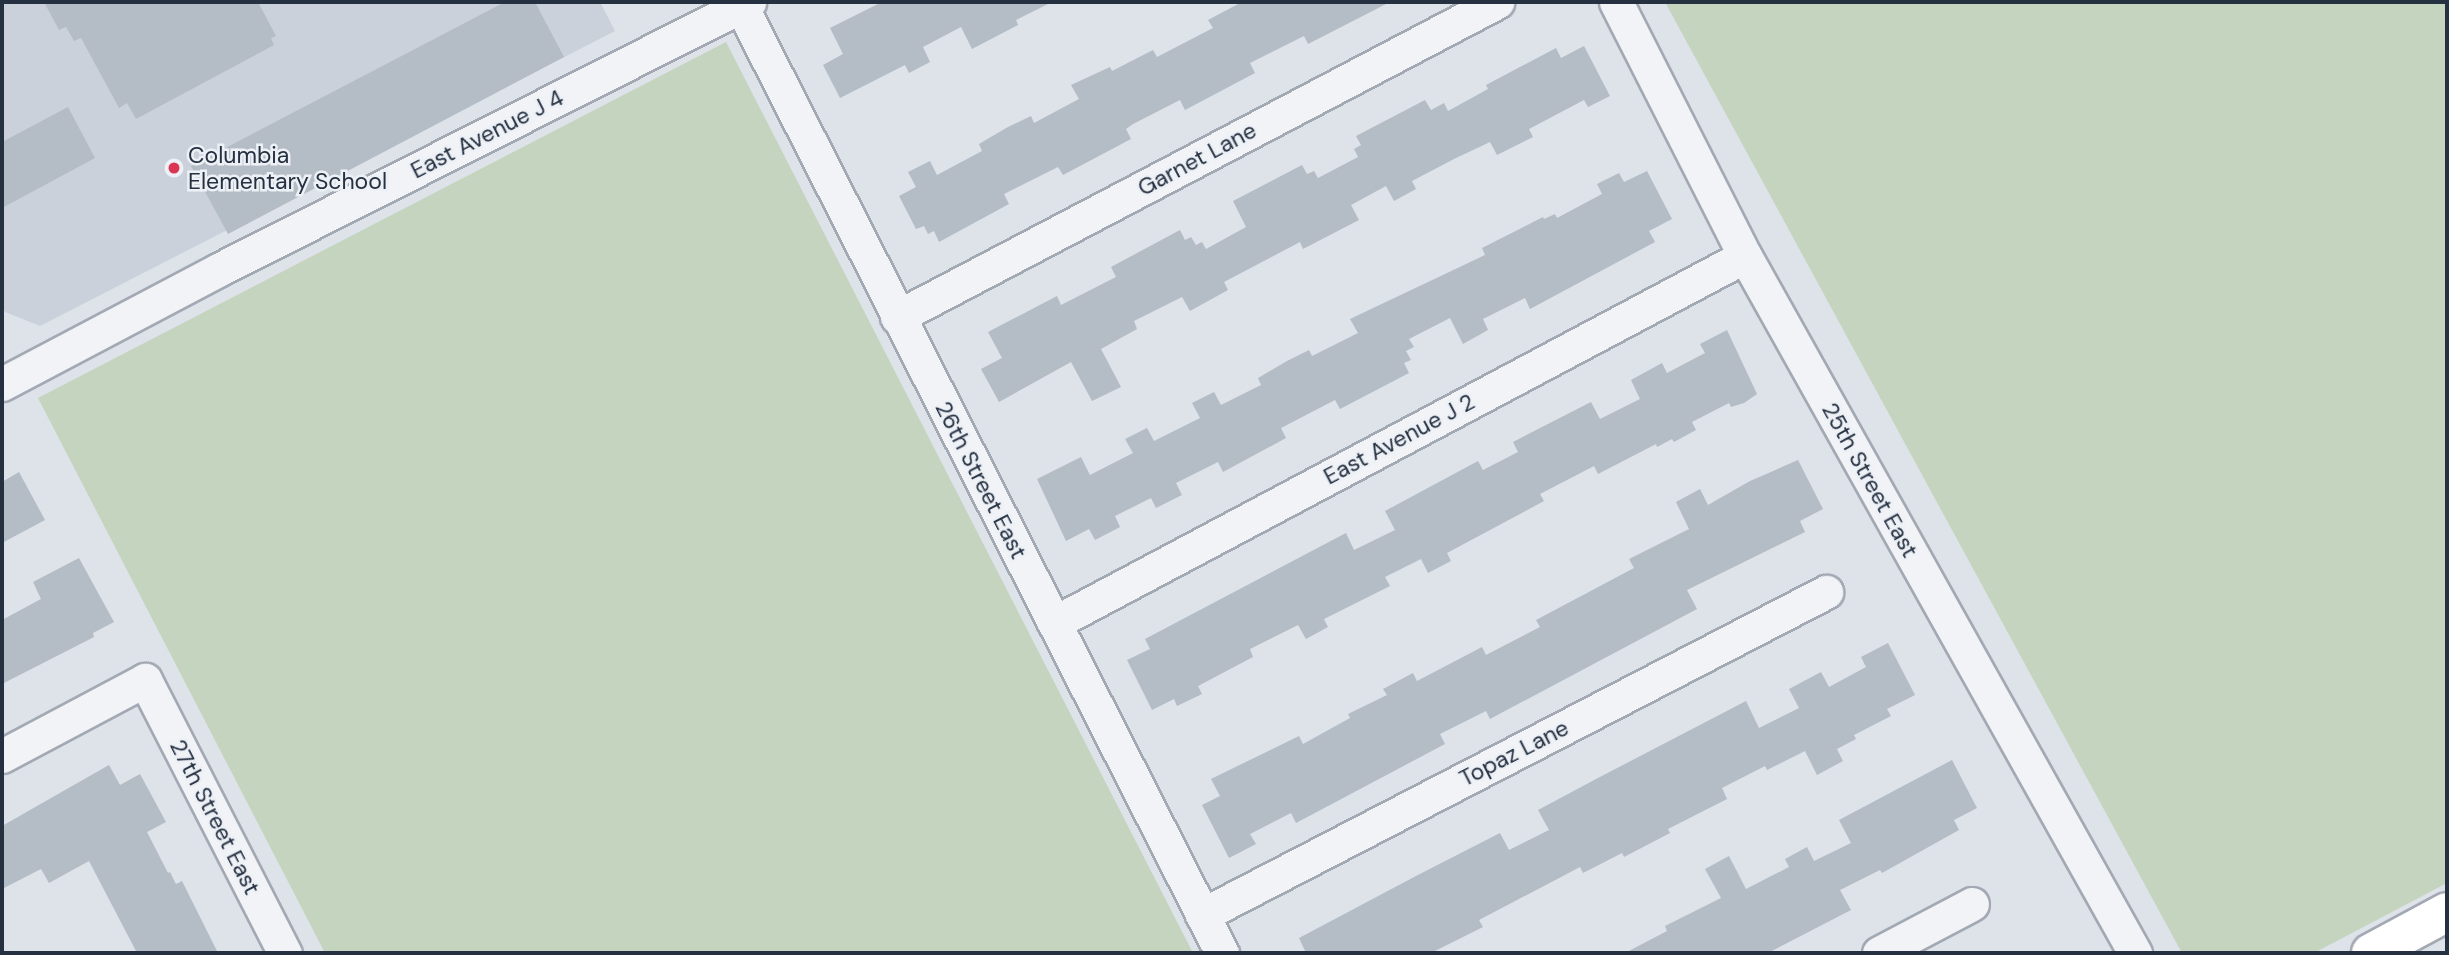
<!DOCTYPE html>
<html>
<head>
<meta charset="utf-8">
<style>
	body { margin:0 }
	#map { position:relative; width:2449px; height:955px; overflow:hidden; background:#dee2e9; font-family:"DM Sans",sans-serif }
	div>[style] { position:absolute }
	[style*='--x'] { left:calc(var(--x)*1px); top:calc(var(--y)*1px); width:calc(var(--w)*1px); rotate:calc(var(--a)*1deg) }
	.built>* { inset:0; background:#cbd1db }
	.green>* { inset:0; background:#c4d4be }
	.building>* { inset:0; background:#b4bcc6 }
	.roads { filter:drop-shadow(2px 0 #a3a9b3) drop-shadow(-2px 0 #a3a9b3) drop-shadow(0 2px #a3a9b3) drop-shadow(0 -2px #a3a9b3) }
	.minor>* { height:33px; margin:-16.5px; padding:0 16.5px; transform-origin:16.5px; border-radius:16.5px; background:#f1f3f7 }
	.major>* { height:38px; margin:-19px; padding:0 19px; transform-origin:19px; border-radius:19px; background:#fff }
	.dots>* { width:19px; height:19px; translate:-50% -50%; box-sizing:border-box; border:4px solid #edf1f6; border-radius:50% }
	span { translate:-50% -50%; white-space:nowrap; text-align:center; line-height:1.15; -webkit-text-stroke:5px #edf1f6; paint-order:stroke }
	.street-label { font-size:23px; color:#253041 }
	.poi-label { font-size:23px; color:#253041 }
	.left { translate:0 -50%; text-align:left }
	.frame { position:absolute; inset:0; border:4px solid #253041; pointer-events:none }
</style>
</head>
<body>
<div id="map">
	<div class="built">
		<div style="clip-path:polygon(2px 2px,600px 2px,615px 31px,40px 326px,5px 312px,2px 306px)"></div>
	</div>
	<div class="green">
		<div style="clip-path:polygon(1665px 2px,2447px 2px,2447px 883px,2314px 953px,2182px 953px)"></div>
		<div style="clip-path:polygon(726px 42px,1193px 953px,325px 953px,38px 398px)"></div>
	</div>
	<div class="building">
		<div style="clip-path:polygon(44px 2px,258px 2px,276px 36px,271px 38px,274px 45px,136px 119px,127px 103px,119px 108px,81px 38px,74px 41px,66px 27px,59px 30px)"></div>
		<div style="clip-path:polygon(505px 2px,535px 2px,564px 57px,228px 234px,191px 166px)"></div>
		<div style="clip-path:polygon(882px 2px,1052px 2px,1016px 20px,1018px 25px,972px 49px,961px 27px,923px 47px,930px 62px,909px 73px,905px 65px,840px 98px,823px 65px,843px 54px,830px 28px)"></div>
		<div style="clip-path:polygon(1242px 2px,1390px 2px,1308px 44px,1304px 36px,1250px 63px,1255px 73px,1185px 110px,1180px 100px,1133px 124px,1126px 129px,1131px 139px,1063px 175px,1058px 167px,1004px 194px,1009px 204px,939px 242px,934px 231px,928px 234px,924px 226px,916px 229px,899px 196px,916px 187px,908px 172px,930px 161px,937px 175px,982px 151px,979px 144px,1008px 127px,1031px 116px,1034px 123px,1079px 99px,1071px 85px,1110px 67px,1112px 71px,1153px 50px,1157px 57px,1213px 28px,1208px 20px)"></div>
		<div style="clip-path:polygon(1584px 46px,1610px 96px,1588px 107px,1584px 100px,1529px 129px,1533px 137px,1497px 155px,1490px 142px,1454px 159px,1412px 181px,1416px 189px,1394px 201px,1386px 186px,1351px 205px,1359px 220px,1303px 249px,1300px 242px,1224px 282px,1228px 290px,1190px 311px,1182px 297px,1134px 321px,1137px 329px,1101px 349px,1121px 387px,1092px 401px,1071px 362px,999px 402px,981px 369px,1002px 358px,988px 332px,1057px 296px,1061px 305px,1116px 277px,1111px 267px,1180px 230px,1185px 240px,1191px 237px,1196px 245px,1202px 242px,1206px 249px,1246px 227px,1233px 201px,1302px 165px,1307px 174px,1314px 171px,1318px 178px,1358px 157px,1354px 149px,1361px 145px,1356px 136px,1425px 100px,1431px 110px,1444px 103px,1448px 111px,1488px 89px,1486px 85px,1556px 48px,1561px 58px)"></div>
		<div style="clip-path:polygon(68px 107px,95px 158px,2px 208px,2px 142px)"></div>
		<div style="clip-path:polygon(1647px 171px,1672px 219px,1649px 231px,1655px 242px,1530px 309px,1525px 298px,1483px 319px,1488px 330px,1463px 344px,1450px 318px,1409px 339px,1414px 347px,1406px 351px,1411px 360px,1404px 363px,1409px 373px,1340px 409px,1335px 400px,1281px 428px,1286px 438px,1223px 472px,1218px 462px,1176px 483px,1182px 495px,1156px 508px,1151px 498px,1115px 516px,1120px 527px,1095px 540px,1089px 529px,1066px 541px,1037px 479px,1081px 457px,1090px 475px,1133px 453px,1125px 439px,1147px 428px,1154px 441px,1200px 418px,1192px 403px,1214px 392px,1221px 405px,1261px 385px,1258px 378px,1287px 361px,1309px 350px,1312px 356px,1358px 333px,1350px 319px,1485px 255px,1482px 248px,1543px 217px,1544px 219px,1555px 214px,1557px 218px,1602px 194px,1597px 184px,1619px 173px,1624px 182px)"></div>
		<div style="clip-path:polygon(1727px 330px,1757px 394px,1744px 403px,1731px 407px,1729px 403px,1692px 422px,1696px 430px,1674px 442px,1672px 439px,1657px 447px,1656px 444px,1598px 474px,1594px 466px,1540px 494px,1544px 501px,1447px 553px,1451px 561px,1428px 573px,1421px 559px,1385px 577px,1390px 586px,1324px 619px,1328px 627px,1306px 639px,1298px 625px,1250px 649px,1253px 657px,1198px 686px,1202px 694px,1177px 706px,1174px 699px,1152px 710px,1127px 660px,1150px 649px,1145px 639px,1346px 533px,1354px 550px,1395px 530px,1385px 511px,1478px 461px,1483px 470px,1518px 452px,1513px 442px,1591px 402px,1600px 419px,1640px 399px,1631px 380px,1662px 363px,1667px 373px,1705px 353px,1700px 344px)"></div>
		<div style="clip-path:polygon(1798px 460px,1823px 509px,1800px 521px,1805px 532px,1687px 590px,1697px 609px,1490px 719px,1486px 711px,1440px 734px,1445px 744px,1296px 823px,1291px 813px,1250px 834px,1256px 844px,1229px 858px,1202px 805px,1220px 796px,1211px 779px,1299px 736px,1303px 744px,1350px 718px,1348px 714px,1387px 695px,1383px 689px,1413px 673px,1417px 681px,1482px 647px,1486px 655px,1540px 627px,1536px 620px,1634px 568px,1629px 559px,1689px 529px,1676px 502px,1700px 489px,1708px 505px,1750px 481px)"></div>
		<div style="clip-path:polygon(19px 472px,45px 520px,2px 543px,2px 482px)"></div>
		<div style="clip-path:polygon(79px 558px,114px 622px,93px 633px,94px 637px,2px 684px,2px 620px,41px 599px,33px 582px)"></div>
		<div style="clip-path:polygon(1888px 643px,1915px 695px,1887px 709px,1891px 716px,1854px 735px,1856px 739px,1837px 749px,1843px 761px,1817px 775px,1805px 751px,1767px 770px,1765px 766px,1722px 788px,1727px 799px,1668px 829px,1670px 833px,1624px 857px,1622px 853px,1583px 873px,1580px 867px,1479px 920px,1483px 927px,1431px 953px,1306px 953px,1299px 938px,1416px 876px,1500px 833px,1509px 850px,1549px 830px,1538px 810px,1598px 778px,1746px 701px,1759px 728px,1799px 708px,1789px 689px,1821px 672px,1829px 687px,1866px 667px,1861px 657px)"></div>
		<div style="clip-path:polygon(1952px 760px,1977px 808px,1954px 820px,1959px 830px,1882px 873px,1880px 870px,1840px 890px,1851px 910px,1768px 953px,1625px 953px,1667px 931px,1665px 926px,1721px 898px,1705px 869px,1729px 856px,1746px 889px,1789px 867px,1785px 859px,1807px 847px,1814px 861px,1851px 843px,1839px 820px)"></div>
		<div style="clip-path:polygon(109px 765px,120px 785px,140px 774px,166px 822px,147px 832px,168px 873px,170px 872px,176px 884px,182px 881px,218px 953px,137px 953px,89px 861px,49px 883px,41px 869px,2px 889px,2px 826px)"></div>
	</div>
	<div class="roads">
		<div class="minor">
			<div style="--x:1616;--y:2;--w:285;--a:63.1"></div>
			<div style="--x:1745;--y:256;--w:799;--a:60.77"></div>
			<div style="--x:741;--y:6;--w:1062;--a:63.07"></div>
			<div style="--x:897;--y:317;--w:678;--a:-27.7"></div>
			<div style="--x:2;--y:384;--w:244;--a:-27.8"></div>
			<div style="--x:218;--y:270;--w:595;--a:-26.78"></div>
			<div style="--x:1054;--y:623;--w:782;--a:-27.97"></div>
			<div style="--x:2;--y:756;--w:162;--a:-28"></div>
			<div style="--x:145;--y:680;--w:307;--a:62.9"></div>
			<div style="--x:1202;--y:915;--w:703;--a:-27.37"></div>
			<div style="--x:1879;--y:953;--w:105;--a:-27.8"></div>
		</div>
		<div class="major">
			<div style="--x:2371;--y:953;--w:86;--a:-28.3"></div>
		</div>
	</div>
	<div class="dots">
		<div style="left:174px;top:168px;background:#db3554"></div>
	</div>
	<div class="street-label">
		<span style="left:487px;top:134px;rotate:-27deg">East Avenue J 4</span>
		<span style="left:1197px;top:159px;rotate:-28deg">Garnet Lane</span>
		<span style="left:1399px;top:439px;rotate:-28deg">East Avenue J 2</span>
		<span style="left:981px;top:480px;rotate:63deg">26th Street East</span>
		<span style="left:1870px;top:480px;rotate:61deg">25th Street East</span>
		<span style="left:1514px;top:753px;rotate:-27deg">Topaz Lane</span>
		<span style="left:215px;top:817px;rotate:63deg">27th Street East</span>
	</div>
	<div class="poi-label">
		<span class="left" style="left:188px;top:168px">Columbia<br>Elementary School</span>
	</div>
	<div class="frame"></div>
</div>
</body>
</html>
